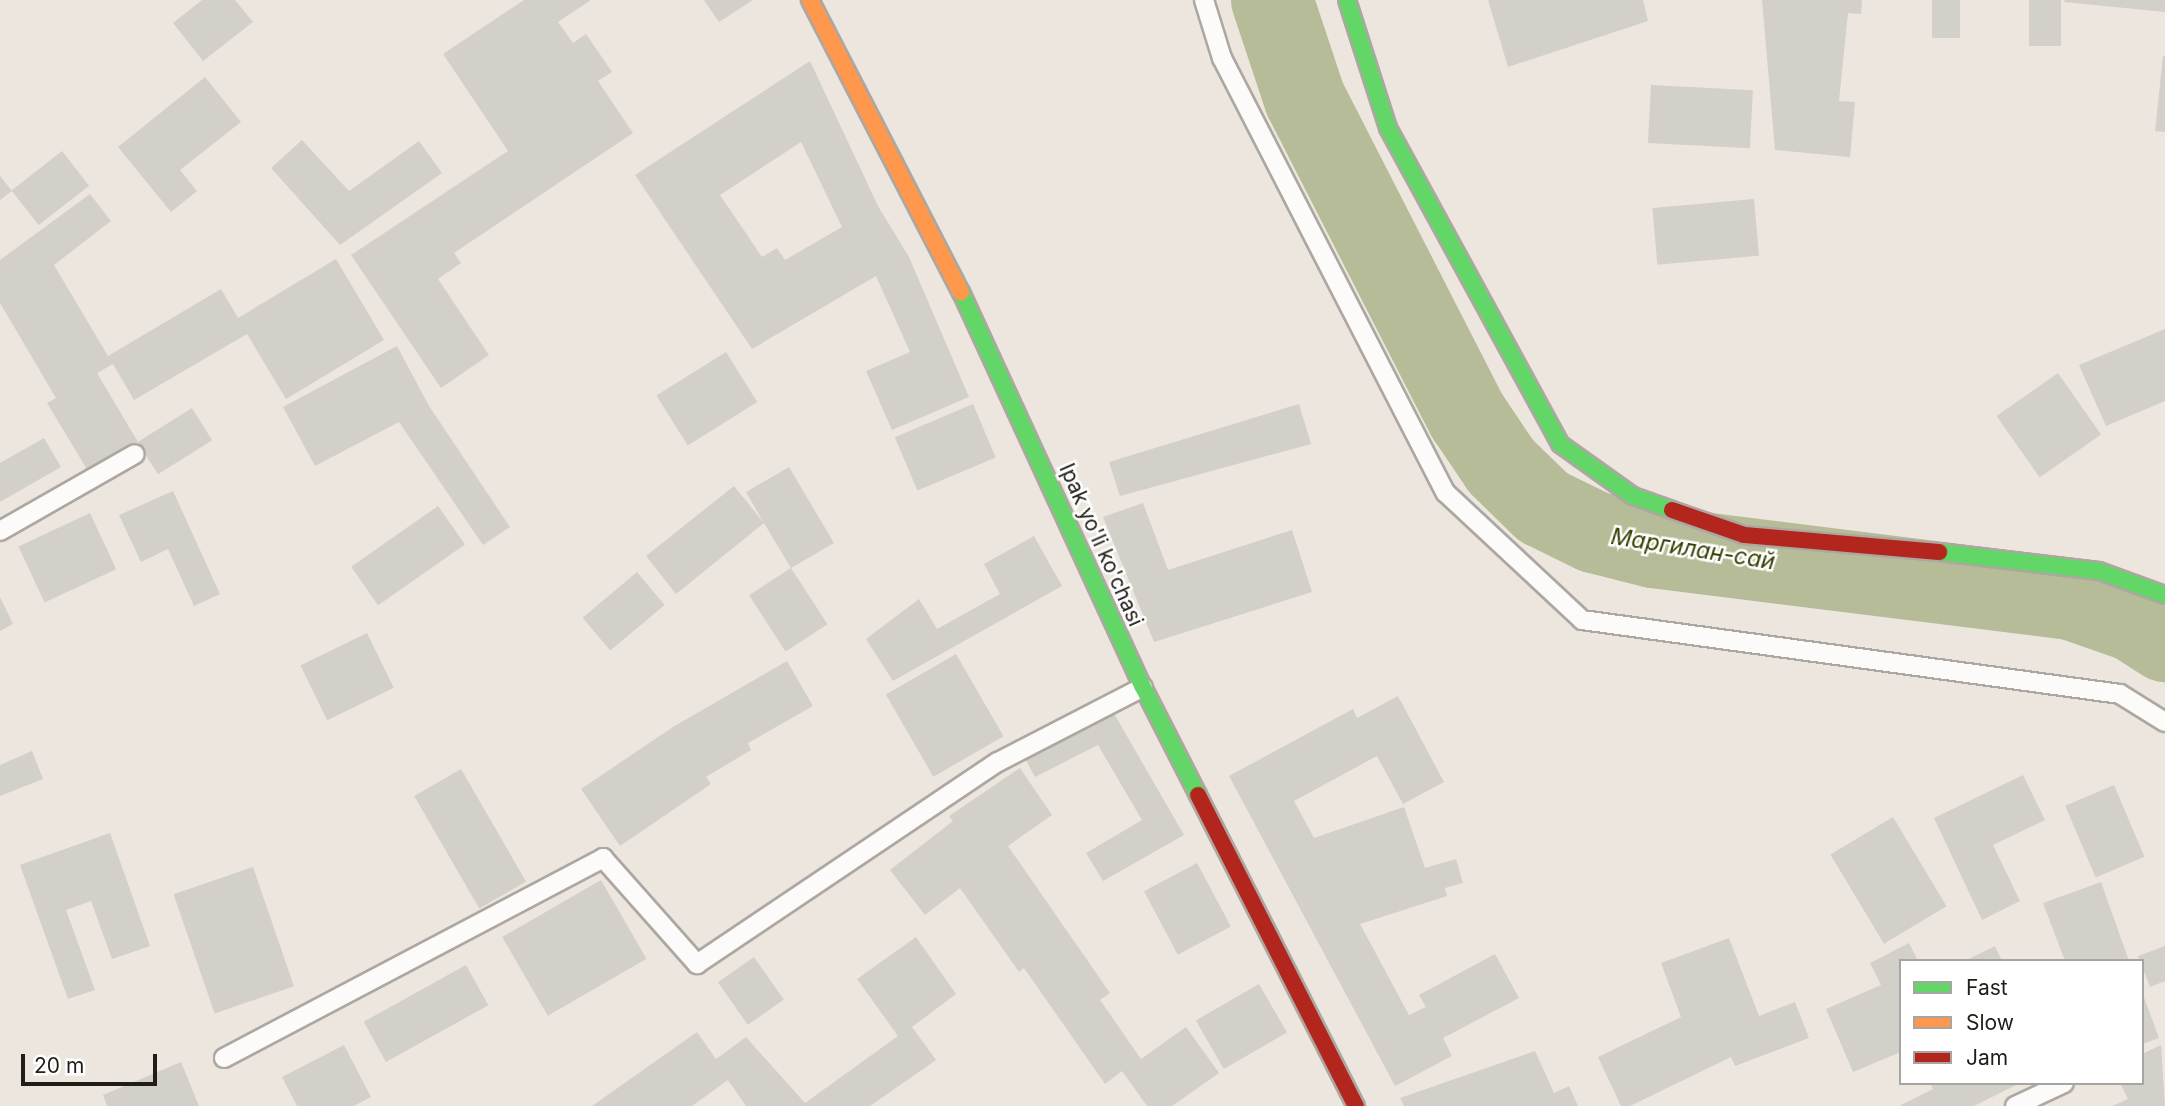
<!DOCTYPE html>
<html>
<head>
<meta charset="utf-8">
<style>
	body { margin:0 }
	#map { position:relative; width:2165px; height:1106px; overflow:hidden; background:#ede6df; font-family:Inter,sans-serif }
	div>[style] { position:absolute }
	[style*='--x'] { left:calc(var(--x)*1px); top:calc(var(--y)*1px); width:calc(var(--w)*1px); rotate:calc(var(--a)*1deg) }
	.river>* { height:82px; margin:-41px; padding:0 41px; transform-origin:41px; border-radius:41px; background:#b6bc97 }
	.building>* { inset:0; background:#d3cfc9; transform-origin:0 0 }
	.roads { filter:drop-shadow(2px 0 #ada7a1) drop-shadow(-2px 0 #ada7a1) drop-shadow(0 2px #ada7a1) drop-shadow(0 -2px #ada7a1) }
	.lane>* { height:18px; margin:-9px; padding:0 9px; transform-origin:9px; border-radius:9px; background:#fcfbfa }
	.fast>* { height:16px; margin:-8px; padding:0 8px; transform-origin:8px; border-radius:8px; background:#63d668 }
	.slow>* { height:16px; margin:-8px; padding:0 8px; transform-origin:8px; border-radius:8px; background:#ff974d }
	.jam>* { height:16px; margin:-8px; padding:0 8px; transform-origin:8px; border-radius:8px; background:#b3261e }
	span { translate:-50% -50%; white-space:nowrap; text-align:center; line-height:1.15; -webkit-text-stroke:5px #fff; paint-order:stroke }
	.street-label { font-size:21px; color:#211d18 }
	.water-label { font-size:23px; color:#394105; font-style:italic }
	.legend { position:absolute; left:1899px; top:959px; width:245px; height:126px; box-sizing:border-box; background:#fff; border:2px solid #a6a5a3; margin:0; padding:9px 12px; list-style:none; font-size:21px; color:#211d18 }
	.legend li { display:flex; align-items:center; gap:14px; height:35px }
	.legend b { width:35px; border:2px solid #a6a5a3 }
	.scale { position:absolute; left:21px; top:1054px; width:136px; height:32px; box-sizing:border-box; border:4px solid #211d18; border-top:0; padding-left:9px; font-size:21px; line-height:24px; white-space:nowrap; color:#211d18; -webkit-text-stroke:5px #fff; paint-order:stroke }
</style>
</head>
<body>
<div id="map">
	<div class="river">
		<div style="--x:1272;--y:0;--w:104;--a:71.6"></div>
		<div style="--x:1305;--y:99;--w:357;--a:62.9"></div>
		<div style="--x:1468;--y:417;--w:59;--a:56"></div>
		<div style="--x:1501;--y:466;--w:59;--a:44.3"></div>
		<div style="--x:1543;--y:507;--w:57;--a:26.1"></div>
		<div style="--x:1594;--y:532;--w:61;--a:14.3"></div>
		<div style="--x:1653;--y:547;--w:421;--a:7.1"></div>
		<div style="--x:2071;--y:599;--w:67;--a:19.2"></div>
		<div style="--x:2134;--y:621;--w:37;--a:33"></div>
	</div>
	<div class="building">
		<div style="clip-path:polygon(202px 0,235px 0,253px 22px,203px 61px,173px 23px)"></div>
		<div style="clip-path:polygon(524px 0,591px 0,558px 22px,573px 43px,586px 34px,612px 72px,598px 81px,633px 133px,454px 253px,461px 263px,438px 279px,489px 355px,441px 388px,351px 255px,508px 151px,443px 54px)"></div>
		<div style="clip-path:polygon(704px 0,753px 0,719px 22px)"></div>
		<div style="clip-path:polygon(1488px 0,1643px 0,1648px 21px,1508px 67px)"></div>
		<div style="clip-path:polygon(1762px 0,1862px 0,1861px 14px,1848px 13px,1839px 101px,1855px 102px,1850px 157px,1775px 150px)"></div>
		<div style="left:1932px;top:0;width:28px;height:38px"></div>
		<div style="left:2029px;top:0;width:32px;height:46px"></div>
		<div style="clip-path:polygon(2065px 0,2165px 0,2165px 12px,2064px 2px)"></div>
		<div style="clip-path:polygon(2163px 56px,2165px 56px,2165px 132px,2155px 131px)"></div>
		<div style="clip-path:polygon(evenodd,810px 61px,878px 206px,909px 257px,969px 397px,892px 430px,866px 371px,910px 352px,876px 276px,752px 349px,635px 175px,810px 61px,801px 142px,842px 227px,785px 260px,777px 248px,762px 257px,720px 195px,801px 142px)"></div>
		<div style="clip-path:polygon(205px 77px,241px 122px,180px 170px,197px 191px,171px 212px,118px 147px)"></div>
		<div style="left:1651px;top:85px;width:102px;height:58px;rotate:3deg"></div>
		<div style="clip-path:polygon(302px 140px,349px 191px,419px 141px,442px 173px,340px 245px,271px 168px)"></div>
		<div style="left:62px;top:151px;width:44px;height:64px;rotate:52deg"></div>
		<div style="clip-path:polygon(0 176px,12px 191px,0 200px)"></div>
		<div style="clip-path:polygon(90px 194px,111px 221px,54px 265px,108px 356px,221px 289px,238px 318px,336px 259px,384px 340px,286px 399px,247px 334px,134px 400px,113px 364px,97px 373px,138px 442px,88px 471px,47px 403px,56px 398px,0 303px,0 260px)"></div>
		<div style="left:1754px;top:199px;width:57px;height:102px;rotate:85deg"></div>
		<div style="clip-path:polygon(2165px 329px,2165px 401px,2106px 426px,2079px 365px)"></div>
		<div style="clip-path:polygon(397px 346px,429px 406px,510px 527px,483px 545px,399px 422px,315px 466px,283px 407px)"></div>
		<div style="left:726px;top:352px;width:59px;height:82px;rotate:58deg"></div>
		<div style="left:2058px;top:373px;width:75px;height:75px;rotate:55deg"></div>
		<div style="left:973px;top:404px;width:58px;height:85px;rotate:67deg"></div>
		<div style="clip-path:polygon(1299px 404px,1311px 444px,1120px 496px,1109px 462px)"></div>
		<div style="left:192px;top:408px;width:38px;height:64px;rotate:58deg"></div>
		<div style="clip-path:polygon(44px 438px,61px 467px,0 502px,0 463px)"></div>
		<div style="clip-path:polygon(789px 467px,834px 543px,791px 568px,764px 523px,676px 594px,646px 556px,734px 486px,764px 523px,746px 492px)"></div>
		<div style="clip-path:polygon(173px 491px,220px 594px,194px 606px,168px 549px,141px 562px,119px 515px)"></div>
		<div style="clip-path:polygon(1143px 503px,1168px 570px,1292px 530px,1312px 592px,1154px 642px,1103px 517px)"></div>
		<div style="left:438px;top:506px;width:47px;height:106px;rotate:55deg"></div>
		<div style="left:90px;top:513px;width:62px;height:79px;rotate:65deg"></div>
		<div style="clip-path:polygon(1034px 536px,1062px 586px,893px 681px,866px 639px,919px 599px,937px 629px,1000px 594px,984px 564px)"></div>
		<div style="left:791px;top:568px;width:67px;height:50px;rotate:57deg"></div>
		<div style="left:637px;top:572px;width:43px;height:71px;rotate:50deg"></div>
		<div style="clip-path:polygon(0 597px,13px 624px,0 631px)"></div>
		<div style="left:367px;top:633px;width:61px;height:74px;rotate:64deg"></div>
		<div style="left:956px;top:654px;width:95px;height:81px;rotate:60deg"></div>
		<div style="clip-path:polygon(787px 661px,813px 706px,748px 743px,751px 750px,706px 777px,711px 784px,620px 846px,581px 789px,673px 727px)"></div>
		<div style="clip-path:polygon(1398px 696px,1444px 782px,1403px 804px,1377px 756px,1294px 801px,1314px 838px,1404px 807px,1425px 868px,1456px 859px,1463px 883px,1445px 888px,1447px 896px,1360px 924px,1409px 1015px,1426px 1007px,1419px 995px,1495px 954px,1519px 998px,1443px 1038px,1452px 1056px,1395px 1086px,1229px 776px,1353px 709px,1357px 718px)"></div>
		<div style="clip-path:polygon(1112px 710px,1184px 835px,1103px 881px,1086px 853px,1142px 820px,1098px 745px,1035px 777px,1023px 755px)"></div>
		<div style="clip-path:polygon(32px 751px,43px 779px,0 796px,0 765px)"></div>
		<div style="clip-path:polygon(1020px 768px,1052px 815px,1008px 846px,1110px 993px,1100px 1000px,1141px 1059px,1186px 1027px,1219px 1073px,1172px 1106px,1147px 1106px,1122px 1071px,1105px 1084px,1024px 968px,1019px 972px,960px 888px,925px 915px,890px 870px,953px 821px,949px 816px)"></div>
		<div style="left:461px;top:769px;width:130px;height:54px;rotate:60deg"></div>
		<div style="clip-path:polygon(2023px 775px,2045px 820px,1993px 845px,2020px 901px,1982px 920px,1934px 818px)"></div>
		<div style="left:2114px;top:785px;width:78px;height:53px;rotate:67deg"></div>
		<div style="left:1893px;top:817px;width:104px;height:73px;rotate:59deg"></div>
		<div style="clip-path:polygon(110px 833px,150px 946px,112px 959px,91px 901px,66px 910px,95px 990px,68px 999px,20px 865px)"></div>
		<div style="left:1197px;top:863px;width:72px;height:60px;rotate:62deg"></div>
		<div style="left:253px;top:867px;width:126px;height:84px;rotate:71deg"></div>
		<div style="left:601px;top:880px;width:91px;height:114px;rotate:60deg"></div>
		<div style="clip-path:polygon(2101px 882px,2129px 961px,2065px 961px,2043px 903px)"></div>
		<div style="clip-path:polygon(916px 937px,956px 994px,912px 1027px,936px 1060px,870px 1106px,746px 1106px,728px 1080px,692px 1106px,592px 1106px,697px 1032px,716px 1059px,746px 1037px,805px 1103px,898px 1036px,857px 979px)"></div>
		<div style="clip-path:polygon(1729px 938px,1759px 1016px,1795px 1002px,1809px 1038px,1735px 1066px,1731px 1057px,1630px 1106px,1621px 1106px,1598px 1057px,1681px 1017px,1661px 963px)"></div>
		<div style="clip-path:polygon(1909px 943px,1918px 961px,1901px 961px,1901px 1052px,1853px 1072px,1826px 1009px,1881px 985px,1870px 963px)"></div>
		<div style="clip-path:polygon(1995px 946px,2002px 961px,1965px 961px)"></div>
		<div style="clip-path:polygon(2165px 946px,2165px 981px,2150px 987px,2138px 956px)"></div>
		<div style="left:754px;top:957px;width:52px;height:44px;rotate:55deg"></div>
		<div style="left:466px;top:965px;width:46px;height:117px;rotate:61deg"></div>
		<div style="left:1259px;top:984px;width:56px;height:73px;rotate:60deg"></div>
		<div style="clip-path:polygon(2142px 992px,2159px 1038px,2142px 1044px)"></div>
		<div style="clip-path:polygon(344px 1045px,371px 1097px,354px 1106px,297px 1106px,282px 1077px)"></div>
		<div style="clip-path:polygon(2161px 1045px,2165px 1106px,2112px 1106px,2128px 1099px,2120px 1083px,2142px 1083px,2142px 1054px)"></div>
		<div style="clip-path:polygon(1535px 1051px,1554px 1093px,1569px 1086px,1578px 1106px,1404px 1106px,1400px 1098px)"></div>
		<div style="clip-path:polygon(181px 1062px,199px 1106px,107px 1106px,103px 1095px)"></div>
		<div style="clip-path:polygon(1930px 1083px,2020px 1083px,1974px 1106px,1899px 1106px,1933px 1089px)"></div>
	</div>
	<div class="roads">
		<div class="lane">
			<div style="--x:1204;--y:0;--w:61;--a:72.8"></div>
			<div style="--x:1222;--y:58;--w:489;--a:62.8"></div>
			<div style="--x:1446;--y:493;--w:186;--a:43"></div>
			<div style="--x:1582;--y:620;--w:543;--a:7.83"></div>
			<div style="--x:2120;--y:694;--w:53;--a:31.9"></div>
			<div style="--x:0;--y:531;--w:155;--a:-29.7"></div>
			<div style="--x:224;--y:1058;--w:429;--a:-27.8"></div>
			<div style="--x:603;--y:858;--w:142;--a:48.4"></div>
			<div style="--x:697;--y:964;--w:362;--a:-33.9"></div>
			<div style="--x:998;--y:762;--w:163;--a:-27.3"></div>
			<div style="--x:2015;--y:1106;--w:54;--a:-25.1"></div>
		</div>
		<div class="fast">
			<div style="--x:1347;--y:0;--w:134;--a:72.2"></div>
			<div style="--x:1388;--y:128;--w:360;--a:61.4"></div>
			<div style="--x:1560;--y:444;--w:90;--a:35.5"></div>
			<div style="--x:1633;--y:496;--w:41;--a:19.7"></div>
			<div style="--x:961;--y:292;--w:435;--a:65.3"></div>
			<div style="--x:1143;--y:687;--w:121;--a:63"></div>
			<div style="--x:1939;--y:552;--w:161;--a:6.8"></div>
			<div style="--x:2099;--y:571;--w:70;--a:20"></div>
		</div>
		<div class="slow">
			<div style="--x:810;--y:0;--w:329;--a:62.7"></div>
		</div>
		<div class="jam">
			<div style="--x:1672;--y:510;--w:76;--a:19.1"></div>
			<div style="--x:1744;--y:535;--w:196;--a:5"></div>
			<div style="--x:1198;--y:795;--w:349;--a:63.1"></div>
		</div>
	</div>
	<div class="street-label">
		<span style="left:1101px;top:545px;rotate:66deg">Ipak yo'li ko'chasi</span>
	</div>
	<div class="water-label">
		<span style="left:1693px;top:549px;rotate:9deg">Маргилан-сай</span>
	</div>
	<ul class="legend">
	<li><b style="height:9px;background:#63d668"></b>Fast</li>
	<li><b style="height:9px;background:#ff974d"></b>Slow</li>
	<li><b style="height:9px;background:#b3261e"></b>Jam</li>
	</ul>
	<div class="scale">20 m</div>
</div>
</body>
</html>
